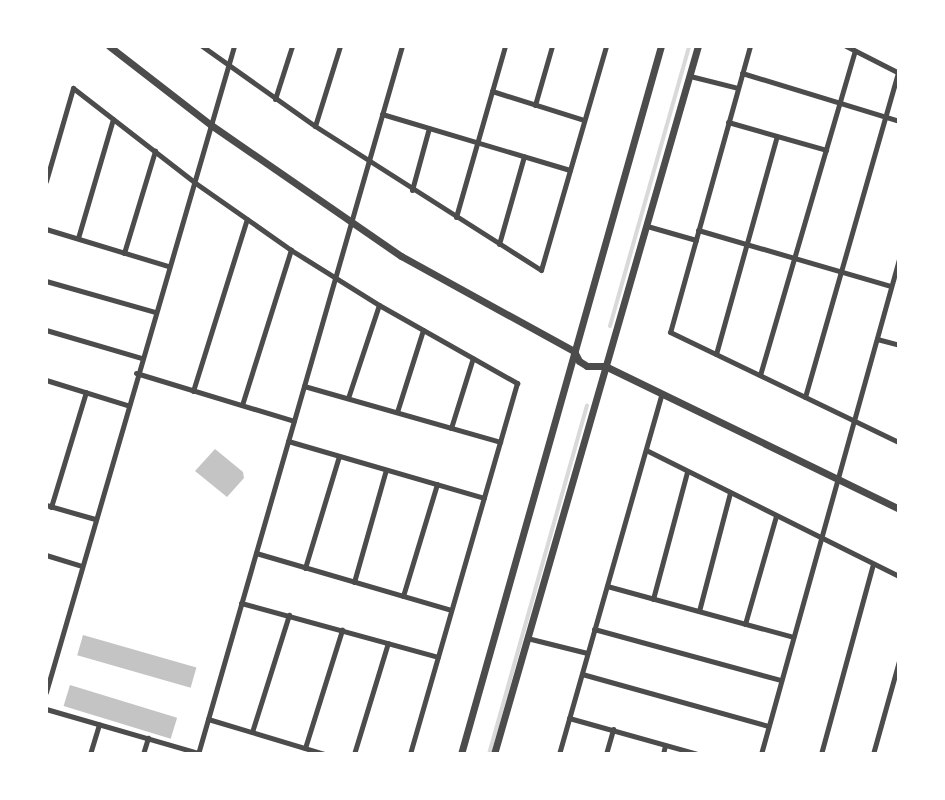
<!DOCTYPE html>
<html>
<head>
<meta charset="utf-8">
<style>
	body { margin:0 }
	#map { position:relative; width:945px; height:800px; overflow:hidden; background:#fff; font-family:Mulish,sans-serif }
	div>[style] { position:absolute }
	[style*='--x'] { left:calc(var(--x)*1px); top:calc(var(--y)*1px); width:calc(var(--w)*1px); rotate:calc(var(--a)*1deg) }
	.stream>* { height:4px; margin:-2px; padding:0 2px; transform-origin:2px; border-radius:2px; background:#d9d9d9 }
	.building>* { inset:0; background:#c4c4c4; transform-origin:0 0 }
	.minor>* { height:5px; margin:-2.5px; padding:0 2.5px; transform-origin:2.5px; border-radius:2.5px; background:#4c4c4c }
	.tertiary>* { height:7px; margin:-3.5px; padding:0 3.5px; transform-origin:3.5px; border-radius:3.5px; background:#4c4c4c }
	span { translate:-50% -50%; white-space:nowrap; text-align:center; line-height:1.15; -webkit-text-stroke:5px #fff; paint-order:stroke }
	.frame { position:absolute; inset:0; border:48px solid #fff; pointer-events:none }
</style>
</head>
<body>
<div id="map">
	<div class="stream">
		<div style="--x:610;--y:326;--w:291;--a:-74.2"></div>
		<div style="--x:489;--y:754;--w:362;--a:-74.3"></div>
	</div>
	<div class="building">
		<div style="clip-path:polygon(215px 449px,243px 472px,244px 478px,227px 497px,195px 471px)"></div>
		<div style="left:83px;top:635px;width:118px;height:21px;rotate:16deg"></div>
		<div style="left:70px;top:685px;width:112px;height:22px;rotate:17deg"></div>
	</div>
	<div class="minor">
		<div style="--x:202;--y:46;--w:138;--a:35.3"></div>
		<div style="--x:315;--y:126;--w:268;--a:32.5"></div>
		<div style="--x:541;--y:270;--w:233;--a:-73.8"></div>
		<div style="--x:750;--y:46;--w:297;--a:105.6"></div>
		<div style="--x:670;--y:332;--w:254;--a:25.7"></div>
		<div style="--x:846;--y:46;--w:59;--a:27"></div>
		<div style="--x:742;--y:73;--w:164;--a:17"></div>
		<div style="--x:690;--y:76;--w:49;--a:14"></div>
		<div style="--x:492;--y:91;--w:96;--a:17.5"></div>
		<div style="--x:275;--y:99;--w:56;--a:-72.2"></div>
		<div style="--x:535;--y:105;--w:61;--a:-73.9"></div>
		<div style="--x:382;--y:114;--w:196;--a:16.6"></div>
		<div style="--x:728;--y:122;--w:102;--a:15.9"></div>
		<div style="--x:315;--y:126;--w:84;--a:-72.6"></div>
		<div style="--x:46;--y:181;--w:97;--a:-73.8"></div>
		<div style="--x:73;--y:88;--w:153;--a:37.8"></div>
		<div style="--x:194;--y:182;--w:118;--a:35"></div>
		<div style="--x:291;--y:250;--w:104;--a:32"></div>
		<div style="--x:379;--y:305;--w:159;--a:29.5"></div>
		<div style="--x:517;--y:383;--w:386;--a:106.1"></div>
		<div style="--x:412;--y:190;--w:64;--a:-74.7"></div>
		<div style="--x:456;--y:217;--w:178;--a:-74"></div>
		<div style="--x:647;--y:226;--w:51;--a:15.9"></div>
		<div style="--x:46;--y:229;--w:127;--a:16.9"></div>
		<div style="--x:698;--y:230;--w:201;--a:16.2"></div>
		<div style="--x:78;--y:238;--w:124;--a:-73.6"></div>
		<div style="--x:499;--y:244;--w:91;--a:-74.1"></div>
		<div style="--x:124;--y:253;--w:107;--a:-73.1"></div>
		<div style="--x:46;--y:281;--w:113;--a:15.9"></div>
		<div style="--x:46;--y:330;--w:99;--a:16.4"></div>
		<div style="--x:877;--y:339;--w:23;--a:15"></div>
		<div style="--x:716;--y:354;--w:226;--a:-74.4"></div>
		<div style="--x:136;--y:373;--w:165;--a:16.9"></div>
		<div style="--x:760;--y:375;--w:338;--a:-73.7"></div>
		<div style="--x:46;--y:380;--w:85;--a:17.2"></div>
		<div style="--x:304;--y:386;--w:204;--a:15.9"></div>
		<div style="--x:193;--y:391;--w:180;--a:-72.6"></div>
		<div style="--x:805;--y:397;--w:337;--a:-74"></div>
		<div style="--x:348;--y:398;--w:98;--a:-71.6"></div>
		<div style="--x:242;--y:405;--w:163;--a:-72.5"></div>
		<div style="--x:397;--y:412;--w:86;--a:-72.4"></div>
		<div style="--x:451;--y:428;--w:73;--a:-72.6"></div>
		<div style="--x:288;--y:441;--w:204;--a:16.2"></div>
		<div style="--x:646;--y:450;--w:283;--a:26.5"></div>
		<div style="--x:46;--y:505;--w:51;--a:15.9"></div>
		<div style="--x:51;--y:507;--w:120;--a:-73.1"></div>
		<div style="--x:256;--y:553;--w:203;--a:16.3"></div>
		<div style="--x:46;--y:555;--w:37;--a:17"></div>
		<div style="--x:305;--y:568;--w:117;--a:-73.1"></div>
		<div style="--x:354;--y:582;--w:116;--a:-74.1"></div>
		<div style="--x:607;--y:586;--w:193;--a:15.3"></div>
		<div style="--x:403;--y:596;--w:117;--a:-73.1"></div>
		<div style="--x:653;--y:599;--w:131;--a:-75"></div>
		<div style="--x:241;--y:603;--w:204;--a:15.3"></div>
		<div style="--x:699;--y:611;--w:122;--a:-75.3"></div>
		<div style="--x:745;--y:624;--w:112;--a:-74"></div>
		<div style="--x:594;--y:629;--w:194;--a:15.3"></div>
		<div style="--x:527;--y:638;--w:62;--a:14"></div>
		<div style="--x:582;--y:674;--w:193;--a:15.6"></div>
		<div style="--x:46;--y:692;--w:673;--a:-73.77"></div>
		<div style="--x:46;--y:709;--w:158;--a:16.1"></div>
		<div style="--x:569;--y:718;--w:134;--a:15.6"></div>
		<div style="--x:208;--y:719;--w:122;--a:16.7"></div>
		<div style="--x:252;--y:732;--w:123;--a:-72.5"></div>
		<div style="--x:305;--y:748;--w:124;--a:-72.6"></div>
		<div style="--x:90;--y:754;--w:31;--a:-73"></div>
		<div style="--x:143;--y:754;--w:17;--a:-73"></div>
		<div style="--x:198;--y:754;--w:737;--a:-73.93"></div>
		<div style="--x:354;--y:754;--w:116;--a:-73"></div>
		<div style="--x:559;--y:754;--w:372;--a:-74.1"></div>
		<div style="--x:606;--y:754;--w:26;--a:-74"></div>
		<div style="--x:663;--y:754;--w:9;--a:-77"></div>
		<div style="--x:761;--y:754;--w:514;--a:-74.42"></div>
		<div style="--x:821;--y:754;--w:197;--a:-74.7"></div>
		<div style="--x:873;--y:754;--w:97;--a:-74.4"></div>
	</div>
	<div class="tertiary">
		<div style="--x:109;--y:46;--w:129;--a:37.8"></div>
		<div style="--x:211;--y:125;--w:231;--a:34.6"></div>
		<div style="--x:401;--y:256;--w:197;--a:28.8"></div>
		<div style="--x:574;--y:351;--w:11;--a:63"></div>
		<div style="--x:579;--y:361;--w:9;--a:32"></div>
		<div style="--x:587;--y:366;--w:18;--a:0"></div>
		<div style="--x:605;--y:366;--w:327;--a:25.9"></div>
		<div style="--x:461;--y:754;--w:736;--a:-74.23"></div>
		<div style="--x:494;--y:754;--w:737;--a:-73.93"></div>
	</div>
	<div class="frame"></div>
</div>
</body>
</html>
